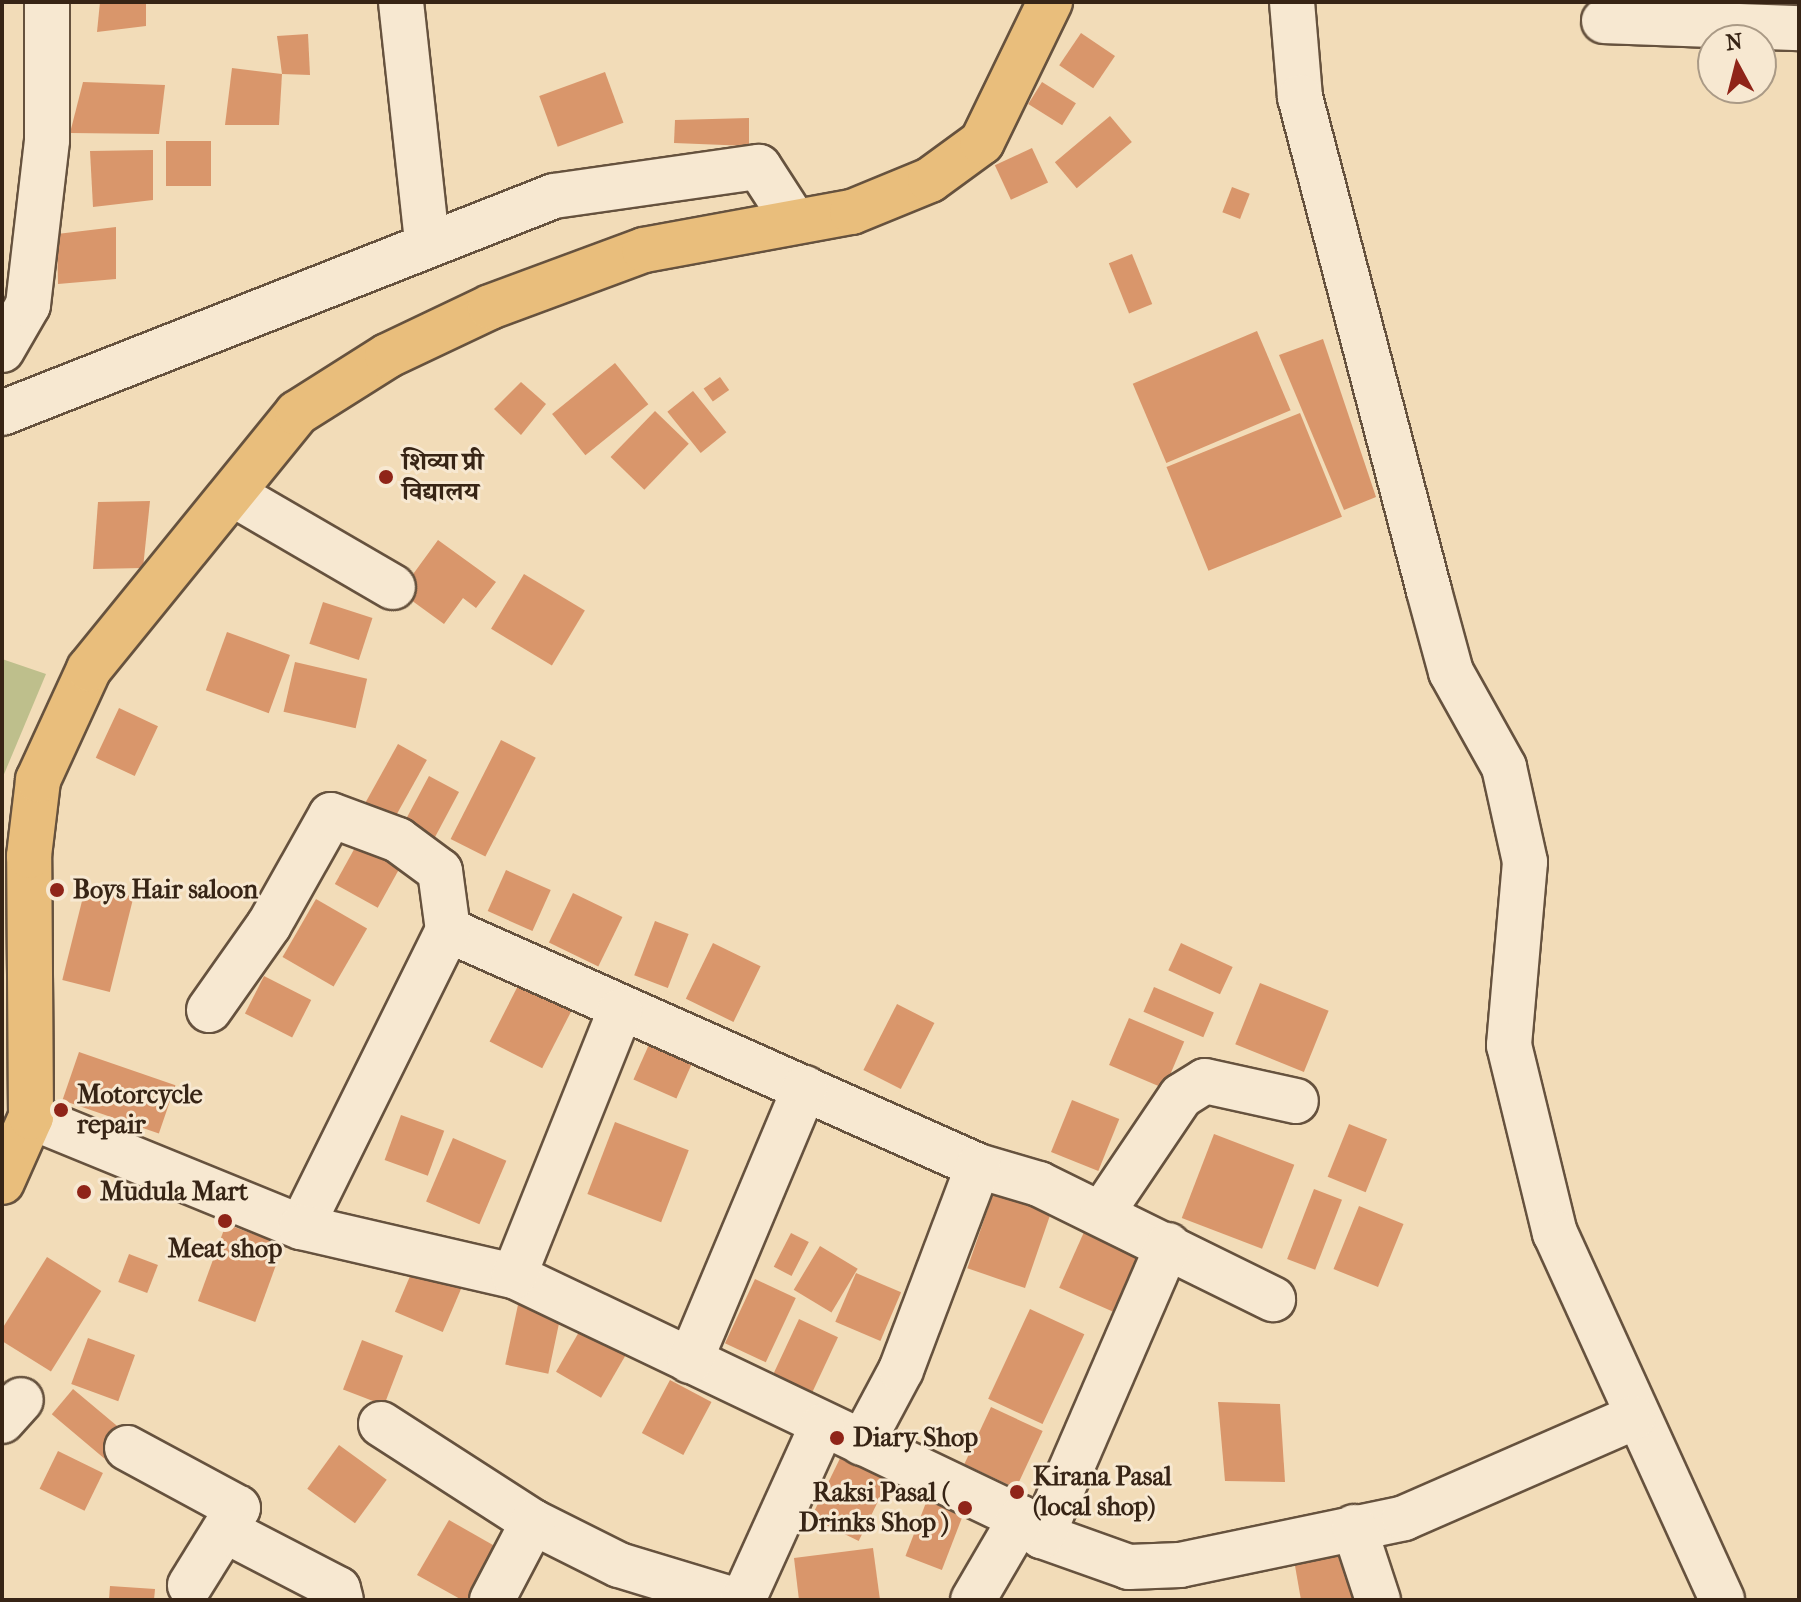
<!DOCTYPE html>
<html>
<head>
<meta charset="utf-8">
<style>
	body { margin:0 }
	#map { position:relative; width:1801px; height:1602px; overflow:hidden; background:#f2dcb8; font-family:"IM FELL French Canon","Noto Serif Devanagari",serif }
	div>[style] { position:absolute }
	[style*='--x'] { left:calc(var(--x)*1px); top:calc(var(--y)*1px); width:calc(var(--w)*1px); rotate:calc(var(--a)*1deg) }
	.green>* { inset:0; background:#bebf8c }
	.building>* { inset:0; background:#d9966b; transform-origin:0 0 }
	.roads { filter:drop-shadow(2px 0 #66523e) drop-shadow(-2px 0 #66523e) drop-shadow(0 2px #66523e) drop-shadow(0 -2px #66523e) }
	.minor>* { height:44px; margin:-22px; padding:0 22px; transform-origin:22px; border-radius:22px; background:#f7e8d1 }
	.major>* { height:44px; margin:-22px; padding:0 22px; transform-origin:22px; border-radius:22px; background:#e9be7c }
	.dots>* { width:22px; height:22px; translate:-50% -50%; box-sizing:border-box; border:4px solid #f7e8d1; border-radius:50% }
	span { translate:-50% -50%; white-space:nowrap; text-align:center; line-height:1.15; -webkit-text-stroke:6px #f7e8d1; paint-order:stroke }
	.poi-label { font-size:26px; color:#372415; font-weight:700 }
	.left { translate:0 -50%; text-align:left }
	.right { translate:-100% -50%; text-align:right }
	.frame { position:absolute; inset:0; border:4px solid #372415; pointer-events:none }
	.north { position:absolute; left:1697px; top:24px; width:80px; height:80px; box-sizing:border-box; background:#f7e8d1; border:2px solid #aa9a86; border-radius:50%; rotate:353deg; font-size:22px; font-weight:700; line-height:32px; text-align:center; color:#372415 }
	.north::after { content:''; display:block; margin:auto; width:28px; height:36px; background:#8f2418; clip-path:polygon(50% 0,100% 100%,50% 72%,0 100%) }
</style>
</head>
<body>
<div id="map">
	<div class="green">
		<div style="clip-path:polygon(2px 659px,46px 674px,2px 779px)"></div>
	</div>
	<div class="building">
		<div style="clip-path:polygon(100px 2px,146px 2px,146px 26px,97px 32px)"></div>
		<div style="left:1081px;top:33px;width:41px;height:39px;rotate:34deg"></div>
		<div style="clip-path:polygon(308px 34px,310px 75px,282px 74px,277px 36px)"></div>
		<div style="clip-path:polygon(232px 68px,282px 74px,279px 125px,225px 125px)"></div>
		<div style="left:605px;top:72px;width:54px;height:70px;rotate:70deg"></div>
		<div style="clip-path:polygon(83px 82px,165px 85px,159px 134px,70px 133px)"></div>
		<div style="left:1042px;top:82px;width:40px;height:26px;rotate:32deg"></div>
		<div style="left:1110px;top:116px;width:34px;height:72px;rotate:50deg"></div>
		<div style="clip-path:polygon(749px 118px,749px 146px,674px 143px,675px 120px)"></div>
		<div style="left:211px;top:141px;width:45px;height:45px;rotate:90deg"></div>
		<div style="left:1032px;top:148px;width:38px;height:41px;rotate:65deg"></div>
		<div style="clip-path:polygon(153px 150px,153px 200px,93px 207px,90px 151px)"></div>
		<div style="left:1232px;top:187px;width:19px;height:27px;rotate:21deg"></div>
		<div style="clip-path:polygon(116px 227px,116px 279px,58px 284px,57px 234px)"></div>
		<div style="left:1132px;top:254px;width:54px;height:25px;rotate:68deg"></div>
		<div style="left:1257px;top:331px;width:86px;height:135px;rotate:67deg"></div>
		<div style="clip-path:polygon(1323px 339px,1376px 497px,1344px 510px,1279px 355px)"></div>
		<div style="left:615px;top:363px;width:53px;height:81px;rotate:51deg"></div>
		<div style="left:720px;top:377px;width:16px;height:20px;rotate:55deg"></div>
		<div style="clip-path:polygon(521px 382px,546px 404px,521px 435px,494px 409px)"></div>
		<div style="left:693px;top:391px;width:53px;height:33px;rotate:51deg"></div>
		<div style="left:655px;top:411px;width:47px;height:64px;rotate:44deg"></div>
		<div style="left:1300px;top:413px;width:112px;height:144px;rotate:68deg"></div>
		<div style="clip-path:polygon(150px 501px,143px 568px,93px 569px,98px 502px)"></div>
		<div style="clip-path:polygon(438px 540px,496px 582px,476px 608px,463px 598px,444px 624px,400px 592px)"></div>
		<div style="left:524px;top:574px;width:71px;height:64px;rotate:31deg"></div>
		<div style="left:323px;top:602px;width:52px;height:44px;rotate:18deg"></div>
		<div style="left:227px;top:632px;width:67px;height:62px;rotate:20deg"></div>
		<div style="left:295px;top:662px;width:74px;height:51px;rotate:13deg"></div>
		<div style="left:119px;top:708px;width:43px;height:55px;rotate:25deg"></div>
		<div style="left:501px;top:740px;width:39px;height:111px;rotate:27deg"></div>
		<div style="left:398px;top:744px;width:33px;height:69px;rotate:29deg"></div>
		<div style="left:429px;top:776px;width:34px;height:55px;rotate:28deg"></div>
		<div style="left:362px;top:835px;width:49px;height:56px;rotate:29deg"></div>
		<div style="left:506px;top:870px;width:49px;height:45px;rotate:24deg"></div>
		<div style="left:86px;top:885px;width:49px;height:98px;rotate:14deg"></div>
		<div style="left:573px;top:893px;width:55px;height:55px;rotate:26deg"></div>
		<div style="left:316px;top:899px;width:59px;height:67px;rotate:30deg"></div>
		<div style="left:655px;top:921px;width:36px;height:58px;rotate:21deg"></div>
		<div style="left:713px;top:943px;width:53px;height:62px;rotate:26deg"></div>
		<div style="left:1181px;top:943px;width:57px;height:30px;rotate:25deg"></div>
		<div style="left:525px;top:972px;width:59px;height:78px;rotate:27deg"></div>
		<div style="left:264px;top:976px;width:53px;height:42px;rotate:27deg"></div>
		<div style="left:1260px;top:983px;width:74px;height:66px;rotate:22deg"></div>
		<div style="left:1154px;top:987px;width:65px;height:27px;rotate:23deg"></div>
		<div style="left:897px;top:1004px;width:42px;height:74px;rotate:27deg"></div>
		<div style="left:1129px;top:1018px;width:60px;height:51px;rotate:23deg"></div>
		<div style="left:655px;top:1031px;width:47px;height:53px;rotate:24deg"></div>
		<div style="left:79px;top:1052px;width:102px;height:51px;rotate:19deg"></div>
		<div style="left:1072px;top:1100px;width:51px;height:56px;rotate:22deg"></div>
		<div style="left:401px;top:1115px;width:46px;height:48px;rotate:20deg"></div>
		<div style="left:615px;top:1122px;width:79px;height:77px;rotate:21deg"></div>
		<div style="left:1349px;top:1124px;width:41px;height:57px;rotate:22deg"></div>
		<div style="left:1214px;top:1134px;width:86px;height:90px;rotate:21deg"></div>
		<div style="left:453px;top:1138px;width:58px;height:69px;rotate:23deg"></div>
		<div style="left:996px;top:1185px;width:61px;height:88px;rotate:19deg"></div>
		<div style="left:1314px;top:1189px;width:30px;height:75px;rotate:21deg"></div>
		<div style="left:1359px;top:1206px;width:48px;height:68px;rotate:22deg"></div>
		<div style="left:226px;top:1224px;width:61px;height:82px;rotate:20deg"></div>
		<div style="left:1084px;top:1232px;width:67px;height:61px;rotate:24deg"></div>
		<div style="left:791px;top:1233px;width:20px;height:38px;rotate:27deg"></div>
		<div style="left:820px;top:1246px;width:44px;height:51px;rotate:31deg"></div>
		<div style="left:129px;top:1254px;width:31px;height:30px;rotate:21deg"></div>
		<div style="left:47px;top:1257px;width:64px;height:95px;rotate:32deg"></div>
		<div style="left:416px;top:1262px;width:52px;height:54px;rotate:23deg"></div>
		<div style="left:856px;top:1273px;width:49px;height:53px;rotate:23deg"></div>
		<div style="left:755px;top:1279px;width:45px;height:71px;rotate:25deg"></div>
		<div style="left:519px;top:1300px;width:44px;height:66px;rotate:12deg"></div>
		<div style="left:1030px;top:1309px;width:60px;height:99px;rotate:25deg"></div>
		<div style="left:799px;top:1319px;width:43px;height:72px;rotate:25deg"></div>
		<div style="left:583px;top:1325px;width:52px;height:54px;rotate:30deg"></div>
		<div style="left:88px;top:1338px;width:50px;height:49px;rotate:20deg"></div>
		<div style="left:362px;top:1340px;width:44px;height:53px;rotate:21deg"></div>
		<div style="left:670px;top:1380px;width:47px;height:60px;rotate:28deg"></div>
		<div style="left:73px;top:1389px;width:69px;height:33px;rotate:40deg"></div>
		<div style="clip-path:polygon(1218px 1402px,1280px 1404px,1285px 1482px,1225px 1481px)"></div>
		<div style="left:991px;top:1407px;width:57px;height:63px;rotate:25deg"></div>
		<div style="left:847px;top:1444px;width:53px;height:82px;rotate:26deg"></div>
		<div style="left:339px;top:1445px;width:59px;height:54px;rotate:36deg"></div>
		<div style="left:58px;top:1451px;width:50px;height:42px;rotate:26deg"></div>
		<div style="left:932px;top:1487px;width:39px;height:74px;rotate:21deg"></div>
		<div style="clip-path:polygon(449px 1520px,507px 1553px,480px 1600px,462px 1600px,417px 1575px)"></div>
		<div style="clip-path:polygon(873px 1548px,880px 1600px,799px 1600px,794px 1558px)"></div>
		<div style="clip-path:polygon(1351px 1550px,1359px 1600px,1301px 1600px,1294px 1560px)"></div>
		<div style="clip-path:polygon(110px 1586px,155px 1589px,154px 1600px,109px 1600px)"></div>
	</div>
	<div class="roads">
		<div class="minor">
			<div style="--x:401;--y:2;--w:242;--a:83.8"></div>
			<div style="--x:1292;--y:2;--w:95;--a:85.2"></div>
			<div style="--x:1300;--y:97;--w:511;--a:75.36"></div>
			<div style="--x:1429;--y:591;--w:84;--a:74.8"></div>
			<div style="--x:1451;--y:672;--w:109;--a:60.8"></div>
			<div style="--x:1504;--y:767;--w:97;--a:77.5"></div>
			<div style="--x:1525;--y:862;--w:184;--a:95"></div>
			<div style="--x:1509;--y:1045;--w:194;--a:76.3"></div>
			<div style="--x:1555;--y:1233;--w:403;--a:65.5"></div>
			<div style="--x:1604;--y:21;--w:195;--a:2.1"></div>
			<div style="--x:2;--y:350;--w:52;--a:-60"></div>
			<div style="--x:28;--y:305;--w:166;--a:-83.4"></div>
			<div style="--x:47;--y:140;--w:138;--a:-90"></div>
			<div style="--x:2;--y:413;--w:593;--a:-21.46"></div>
			<div style="--x:554;--y:196;--w:207;--a:-8.1"></div>
			<div style="--x:759;--y:167;--w:61;--a:57.1"></div>
			<div style="--x:233;--y:494;--w:185;--a:30.2"></div>
			<div style="--x:448;--y:930;--w:580;--a:24"></div>
			<div style="--x:978;--y:1166;--w:64;--a:16.4"></div>
			<div style="--x:1039;--y:1184;--w:261;--a:26.2"></div>
			<div style="--x:209;--y:1010;--w:104;--a:-54.8"></div>
			<div style="--x:269;--y:925;--w:126;--a:-60.6"></div>
			<div style="--x:331;--y:815;--w:72;--a:20.5"></div>
			<div style="--x:398;--y:840;--w:52;--a:36.4"></div>
			<div style="--x:440;--y:871;--w:60;--a:82.3"></div>
			<div style="--x:448;--y:930;--w:331;--a:116.3"></div>
			<div style="--x:31;--y:1117;--w:292;--a:22.2"></div>
			<div style="--x:301;--y:1227;--w:219;--a:13"></div>
			<div style="--x:514;--y:1276;--w:562;--a:25.52"></div>
			<div style="--x:1021;--y:1518;--w:28;--a:41"></div>
			<div style="--x:1042;--y:1536;--w:92;--a:19.6"></div>
			<div style="--x:1129;--y:1567;--w:51;--a:-2.2"></div>
			<div style="--x:1180;--y:1565;--w:229;--a:-11.8"></div>
			<div style="--x:1404;--y:1518;--w:250;--a:-23.6"></div>
			<div style="--x:1102;--y:1213;--w:141;--a:-56"></div>
			<div style="--x:1181;--y:1096;--w:28;--a:-32"></div>
			<div style="--x:1205;--y:1081;--w:93;--a:12.4"></div>
			<div style="--x:514;--y:1276;--w:285;--a:-68.2"></div>
			<div style="--x:690;--y:1361;--w:296;--a:-67.2"></div>
			<div style="--x:2;--y:1421;--w:28;--a:-48"></div>
			<div style="--x:381;--y:1424;--w:181;--a:32.8"></div>
			<div style="--x:533;--y:1522;--w:96;--a:26.6"></div>
			<div style="--x:619;--y:1565;--w:120;--a:16.9"></div>
			<div style="--x:862;--y:1443;--w:83;--a:-61.9"></div>
			<div style="--x:901;--y:1370;--w:218;--a:-69.3"></div>
			<div style="--x:127;--y:1448;--w:126;--a:28.4"></div>
			<div style="--x:238;--y:1508;--w:91;--a:121.9"></div>
			<div style="--x:1354;--y:1527;--w:77;--a:71.8"></div>
			<div style="--x:228;--y:1532;--w:124;--a:27.4"></div>
			<div style="--x:338;--y:1589;--w:11;--a:75"></div>
			<div style="--x:1042;--y:1536;--w:317;--a:-66.6"></div>
			<div style="--x:492;--y:1600;--w:88;--a:-62.3"></div>
			<div style="--x:743;--y:1600;--w:191;--a:-65.6"></div>
			<div style="--x:973;--y:1600;--w:95;--a:-59.7"></div>
		</div>
		<div class="major">
			<div style="--x:2;--y:1182;--w:71;--a:-66"></div>
			<div style="--x:31;--y:1117;--w:261;--a:-90.4"></div>
			<div style="--x:29;--y:856;--w:77;--a:-83.2"></div>
			<div style="--x:38;--y:780;--w:122;--a:-65.3"></div>
			<div style="--x:89;--y:669;--w:330;--a:-50.9"></div>
			<div style="--x:297;--y:413;--w:107;--a:-32.3"></div>
			<div style="--x:387;--y:356;--w:114;--a:-25.4"></div>
			<div style="--x:490;--y:307;--w:164;--a:-20.3"></div>
			<div style="--x:644;--y:250;--w:211;--a:-10.4"></div>
			<div style="--x:852;--y:212;--w:84;--a:-22.3"></div>
			<div style="--x:930;--y:180;--w:64;--a:-36.2"></div>
			<div style="--x:982;--y:142;--w:156;--a:-64.1"></div>
		</div>
	</div>
	<div class="dots">
		<div style="left:386px;top:477px;background:#8f2418"></div>
		<div style="left:57px;top:890px;background:#8f2418"></div>
		<div style="left:61px;top:1110px;background:#8f2418"></div>
		<div style="left:84px;top:1192px;background:#8f2418"></div>
		<div style="left:225px;top:1221px;background:#8f2418"></div>
		<div style="left:837px;top:1438px;background:#8f2418"></div>
		<div style="left:1017px;top:1492px;background:#8f2418"></div>
		<div style="left:965px;top:1508px;background:#8f2418"></div>
	</div>
	<div class="poi-label">
		<span class="left" style="left:402px;top:477px">शिव्या प्री<br>विद्यालय</span>
		<span class="left" style="left:73px;top:890px">Boys Hair saloon</span>
		<span class="left" style="left:77px;top:1110px">Motorcycle<br>repair</span>
		<span class="left" style="left:100px;top:1192px">Mudula Mart</span>
		<span style="left:225px;top:1249px">Meat shop</span>
		<span class="left" style="left:853px;top:1438px">Diary Shop</span>
		<span class="left" style="left:1033px;top:1492px">Kirana Pasal<br>(local shop)</span>
		<span class="right" style="left:949px;top:1508px">Raksi Pasal (<br>Drinks Shop )</span>
	</div>
	<div class="frame"></div>
	<div class="north">N</div>
</div>
</body>
</html>
